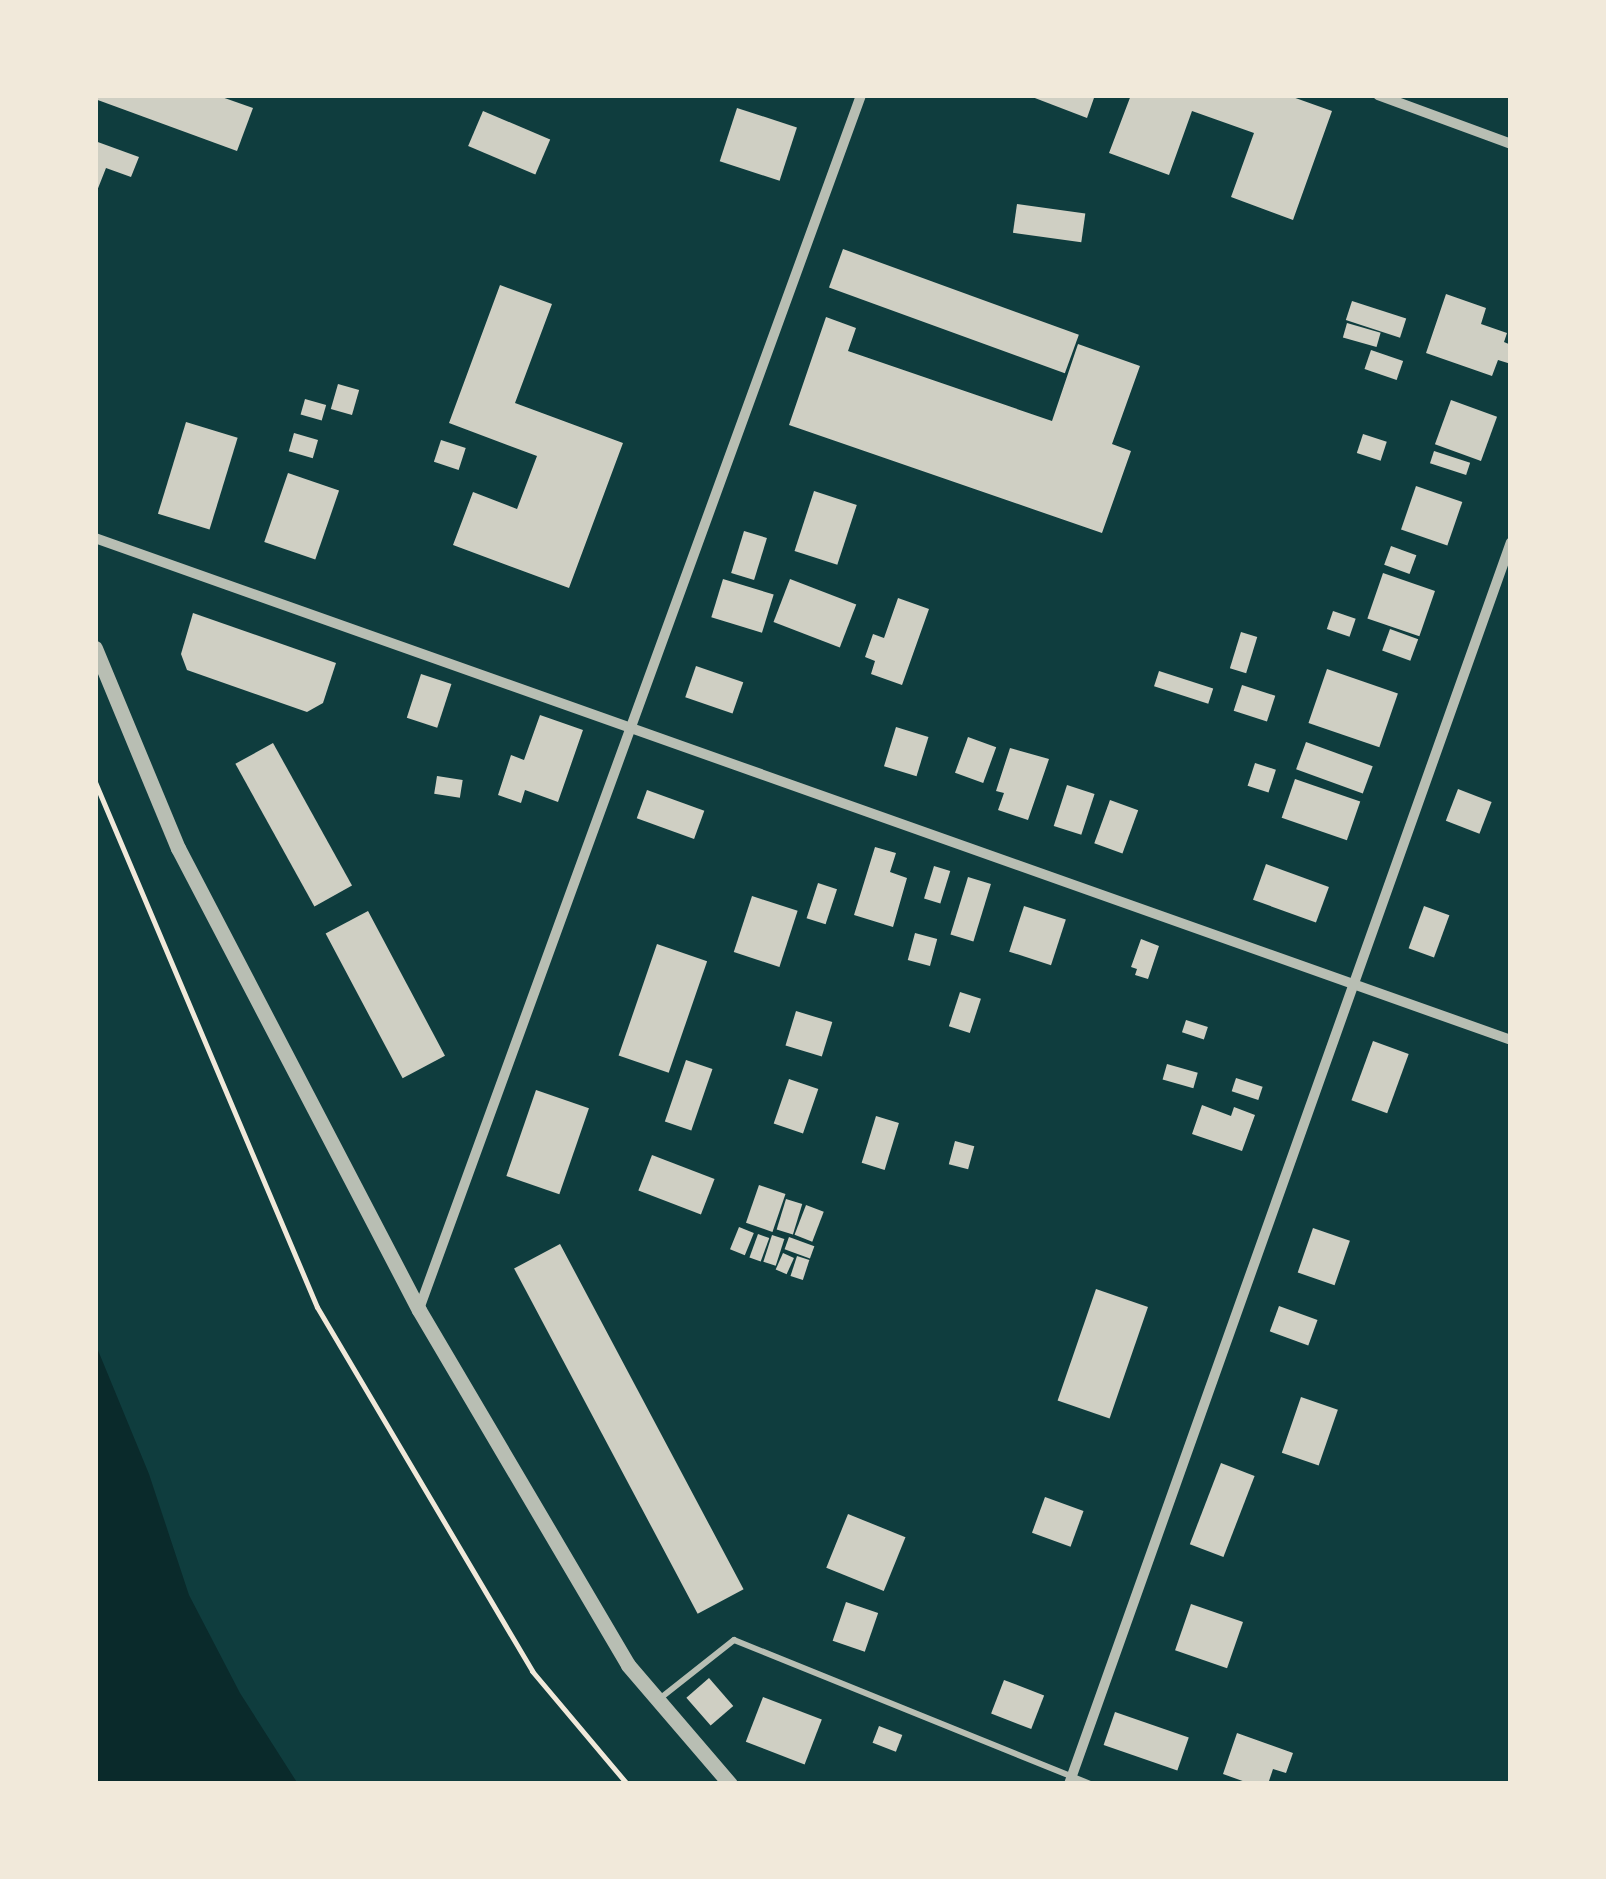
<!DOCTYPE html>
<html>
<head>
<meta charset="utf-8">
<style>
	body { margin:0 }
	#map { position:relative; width:1606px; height:1879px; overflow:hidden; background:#0f3d3e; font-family:Arial,sans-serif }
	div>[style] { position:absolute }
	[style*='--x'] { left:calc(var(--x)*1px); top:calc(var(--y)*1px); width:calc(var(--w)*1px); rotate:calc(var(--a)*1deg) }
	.water>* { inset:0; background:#0a2a2b }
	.building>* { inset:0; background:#cfcfc3; transform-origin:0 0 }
	.path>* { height:5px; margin:-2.5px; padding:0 2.5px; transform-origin:2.5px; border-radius:2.5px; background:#f1e9da }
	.service>* { height:6px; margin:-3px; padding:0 3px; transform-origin:3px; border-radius:3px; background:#b8beb3 }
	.minor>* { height:10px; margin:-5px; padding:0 5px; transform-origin:5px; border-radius:5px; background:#b8beb3 }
	.tertiary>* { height:15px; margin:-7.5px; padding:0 7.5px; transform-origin:7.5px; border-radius:7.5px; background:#b8beb3 }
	span { translate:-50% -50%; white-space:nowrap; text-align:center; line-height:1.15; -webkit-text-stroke:10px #f1e9da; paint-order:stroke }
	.frame { position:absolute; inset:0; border:98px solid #f1e9da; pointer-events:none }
</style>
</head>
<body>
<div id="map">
	<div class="water">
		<div style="clip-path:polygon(95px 1343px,149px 1474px,189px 1595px,240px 1693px,298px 1784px,95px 1784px)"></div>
	</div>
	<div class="building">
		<div style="clip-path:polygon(95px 95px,216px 95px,253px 108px,237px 151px,95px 99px)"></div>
		<div style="clip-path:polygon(1027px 95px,1095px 95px,1087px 118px)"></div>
		<div style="clip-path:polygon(1131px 95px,1287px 95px,1332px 111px,1293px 220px,1231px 197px,1254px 133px,1192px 111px,1169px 175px,1109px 153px)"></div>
		<div style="left:737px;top:108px;width:63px;height:56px;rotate:18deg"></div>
		<div style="left:483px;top:111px;width:73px;height:38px;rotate:23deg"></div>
		<div style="clip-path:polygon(95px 141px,139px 157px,131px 177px,106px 168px,95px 196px)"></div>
		<div style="left:1017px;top:204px;width:69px;height:29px;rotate:8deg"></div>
		<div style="left:843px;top:249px;width:251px;height:41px;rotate:20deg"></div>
		<div style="clip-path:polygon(500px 285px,552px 304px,515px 403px,623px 443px,569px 588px,453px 545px,473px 492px,517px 509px,537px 456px,449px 423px)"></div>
		<div style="clip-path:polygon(1446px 294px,1486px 308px,1481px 324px,1507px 333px,1504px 342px,1511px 345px,1511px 364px,1498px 360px,1492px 376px,1426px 353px)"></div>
		<div style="left:1352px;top:301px;width:57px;height:20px;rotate:18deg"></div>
		<div style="clip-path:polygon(826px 317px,856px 328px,848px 351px,1052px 421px,1078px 344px,1140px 366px,1112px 444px,1131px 451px,1102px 533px,789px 425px)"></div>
		<div style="left:1347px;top:323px;width:35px;height:15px;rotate:16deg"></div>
		<div style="left:1371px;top:350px;width:34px;height:20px;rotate:19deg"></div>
		<div style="left:338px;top:384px;width:22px;height:26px;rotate:16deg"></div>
		<div style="left:305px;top:399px;width:22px;height:16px;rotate:16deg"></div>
		<div style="left:1451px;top:400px;width:49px;height:47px;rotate:20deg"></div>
		<div style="left:186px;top:422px;width:54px;height:96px;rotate:17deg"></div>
		<div style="left:294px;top:433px;width:25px;height:19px;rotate:16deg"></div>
		<div style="left:1363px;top:434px;width:25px;height:20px;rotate:18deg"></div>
		<div style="left:441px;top:440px;width:26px;height:23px;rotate:18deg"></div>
		<div style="left:1434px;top:451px;width:38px;height:13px;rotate:18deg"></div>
		<div style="left:288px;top:473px;width:54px;height:73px;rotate:19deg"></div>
		<div style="left:1416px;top:486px;width:49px;height:46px;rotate:19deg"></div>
		<div style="left:814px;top:491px;width:45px;height:63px;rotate:18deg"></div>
		<div style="left:744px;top:531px;width:24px;height:44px;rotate:17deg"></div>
		<div style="left:1391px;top:546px;width:27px;height:20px;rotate:20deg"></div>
		<div style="left:1383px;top:573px;width:55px;height:48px;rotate:19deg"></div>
		<div style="left:723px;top:579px;width:53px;height:40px;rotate:17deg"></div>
		<div style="left:790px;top:579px;width:71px;height:46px;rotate:21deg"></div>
		<div style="clip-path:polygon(898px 598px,929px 609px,902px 685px,871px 674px,875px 661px,865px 657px,873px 634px,884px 638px)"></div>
		<div style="left:1333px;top:611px;width:24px;height:19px;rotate:19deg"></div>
		<div style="clip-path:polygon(193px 613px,336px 663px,323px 703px,307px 712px,187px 670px,181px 654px)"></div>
		<div style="left:1390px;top:629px;width:30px;height:23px;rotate:20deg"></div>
		<div style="left:1241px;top:632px;width:17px;height:38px;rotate:17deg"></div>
		<div style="left:696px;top:666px;width:50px;height:33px;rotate:19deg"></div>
		<div style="left:1327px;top:669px;width:75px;height:57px;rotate:19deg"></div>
		<div style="left:1159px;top:671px;width:57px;height:16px;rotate:18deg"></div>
		<div style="left:421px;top:674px;width:32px;height:46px;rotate:18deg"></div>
		<div style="left:1242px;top:685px;width:35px;height:27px;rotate:18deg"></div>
		<div style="clip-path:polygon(540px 715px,583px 730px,558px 802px,525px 790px,521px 803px,498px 795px,511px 755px,524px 760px)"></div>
		<div style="left:896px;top:727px;width:34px;height:41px;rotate:17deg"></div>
		<div style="left:968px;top:737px;width:30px;height:38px;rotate:20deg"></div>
		<div style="left:1306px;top:742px;width:71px;height:29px;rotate:20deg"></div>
		<div style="left:273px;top:743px;width:163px;height:43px;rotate:61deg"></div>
		<div style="clip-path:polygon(1010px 748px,1049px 759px,1028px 820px,998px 810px,1004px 793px,996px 791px)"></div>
		<div style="left:1255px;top:763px;width:22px;height:24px;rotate:18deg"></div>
		<div style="left:437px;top:776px;width:26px;height:18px;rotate:9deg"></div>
		<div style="left:1295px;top:779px;width:69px;height:41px;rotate:19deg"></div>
		<div style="left:1067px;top:785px;width:29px;height:43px;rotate:18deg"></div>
		<div style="left:1458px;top:789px;width:36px;height:34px;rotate:21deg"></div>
		<div style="left:647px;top:790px;width:61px;height:30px;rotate:20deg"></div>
		<div style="left:1110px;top:800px;width:30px;height:46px;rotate:20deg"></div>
		<div style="clip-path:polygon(875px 847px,896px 853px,890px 872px,907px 878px,893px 927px,854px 915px)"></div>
		<div style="left:1266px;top:864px;width:67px;height:38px;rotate:20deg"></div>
		<div style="left:934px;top:866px;width:17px;height:34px;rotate:17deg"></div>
		<div style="left:968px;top:877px;width:24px;height:60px;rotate:17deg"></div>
		<div style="left:818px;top:883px;width:20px;height:37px;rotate:18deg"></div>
		<div style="left:752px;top:896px;width:48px;height:59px;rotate:18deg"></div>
		<div style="left:1024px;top:906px;width:44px;height:48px;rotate:18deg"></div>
		<div style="left:1424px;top:906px;width:27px;height:45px;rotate:20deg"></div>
		<div style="left:368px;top:911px;width:164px;height:48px;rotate:62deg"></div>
		<div style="left:915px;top:933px;width:23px;height:28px;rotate:15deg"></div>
		<div style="clip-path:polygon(1141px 939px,1159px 946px,1148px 979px,1135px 975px,1137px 969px,1131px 967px)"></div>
		<div style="left:657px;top:944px;width:53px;height:118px;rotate:19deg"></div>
		<div style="left:960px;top:992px;width:22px;height:36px;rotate:18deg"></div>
		<div style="left:796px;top:1011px;width:38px;height:36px;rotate:17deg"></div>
		<div style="left:1186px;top:1020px;width:23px;height:13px;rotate:18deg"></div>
		<div style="left:1373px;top:1041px;width:38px;height:63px;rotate:20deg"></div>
		<div style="left:686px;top:1060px;width:28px;height:65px;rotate:19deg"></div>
		<div style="left:1167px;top:1064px;width:32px;height:16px;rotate:16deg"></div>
		<div style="left:1236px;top:1078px;width:28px;height:14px;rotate:18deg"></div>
		<div style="left:789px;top:1079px;width:31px;height:47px;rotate:19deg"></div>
		<div style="left:536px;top:1090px;width:56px;height:91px;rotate:19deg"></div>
		<div style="clip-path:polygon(1202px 1105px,1231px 1116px,1234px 1107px,1255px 1115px,1242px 1151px,1192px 1134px)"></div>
		<div style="left:876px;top:1116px;width:24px;height:49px;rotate:17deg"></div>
		<div style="left:955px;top:1141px;width:20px;height:24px;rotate:15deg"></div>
		<div style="left:652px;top:1155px;width:67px;height:38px;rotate:21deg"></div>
		<div style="left:759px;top:1185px;width:28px;height:40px;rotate:19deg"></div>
		<div style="left:786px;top:1199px;width:17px;height:32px;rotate:17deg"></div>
		<div style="left:806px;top:1205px;width:19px;height:32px;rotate:21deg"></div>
		<div style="left:739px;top:1227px;width:16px;height:24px;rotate:22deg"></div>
		<div style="left:1313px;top:1228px;width:39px;height:47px;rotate:19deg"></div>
		<div style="left:758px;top:1234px;width:12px;height:25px;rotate:20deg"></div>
		<div style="left:772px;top:1235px;width:13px;height:28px;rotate:18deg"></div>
		<div style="left:789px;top:1237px;width:27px;height:13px;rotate:20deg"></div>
		<div style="left:560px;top:1244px;width:391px;height:52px;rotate:62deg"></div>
		<div style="left:783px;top:1253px;width:12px;height:18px;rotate:24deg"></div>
		<div style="left:797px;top:1256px;width:13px;height:21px;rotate:18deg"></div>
		<div style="left:1096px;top:1289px;width:55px;height:118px;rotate:19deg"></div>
		<div style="left:1279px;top:1306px;width:41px;height:27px;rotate:20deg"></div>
		<div style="left:1301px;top:1397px;width:39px;height:59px;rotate:19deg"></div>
		<div style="left:1221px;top:1463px;width:36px;height:87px;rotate:21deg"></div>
		<div style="left:1045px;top:1497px;width:41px;height:38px;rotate:20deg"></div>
		<div style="left:848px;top:1514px;width:62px;height:58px;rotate:22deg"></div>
		<div style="left:846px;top:1602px;width:34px;height:41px;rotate:19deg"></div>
		<div style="left:1191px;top:1604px;width:55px;height:49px;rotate:19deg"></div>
		<div style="left:709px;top:1678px;width:37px;height:30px;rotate:49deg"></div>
		<div style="left:1004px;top:1680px;width:43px;height:36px;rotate:21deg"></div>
		<div style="left:763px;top:1697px;width:63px;height:48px;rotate:21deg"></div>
		<div style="left:1115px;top:1712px;width:78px;height:35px;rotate:19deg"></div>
		<div style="left:879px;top:1726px;width:25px;height:18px;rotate:21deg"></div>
		<div style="clip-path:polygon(1237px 1733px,1293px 1753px,1286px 1773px,1273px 1769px,1268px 1784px,1251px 1784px,1223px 1774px)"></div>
	</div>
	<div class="path">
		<div style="--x:95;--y:782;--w:570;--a:67.08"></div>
		<div style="--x:317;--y:1307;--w:423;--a:59.4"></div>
		<div style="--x:532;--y:1671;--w:148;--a:49.9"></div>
	</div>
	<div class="service">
		<div style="--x:658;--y:1700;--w:97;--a:-38.3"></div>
		<div style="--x:734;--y:1640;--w:385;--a:22"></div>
	</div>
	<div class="minor">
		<div style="--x:1378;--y:95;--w:142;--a:20.2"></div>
		<div style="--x:95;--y:538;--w:1502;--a:19.52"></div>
		<div style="--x:419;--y:1309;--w:1292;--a:-69.99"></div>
		<div style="--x:1069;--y:1784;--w:1318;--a:-70.41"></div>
	</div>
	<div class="tertiary">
		<div style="--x:95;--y:648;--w:217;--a:67.5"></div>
		<div style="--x:178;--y:848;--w:521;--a:62.45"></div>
		<div style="--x:419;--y:1310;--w:412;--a:59.5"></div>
		<div style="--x:628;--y:1665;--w:157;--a:49.4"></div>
	</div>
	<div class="frame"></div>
</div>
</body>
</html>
